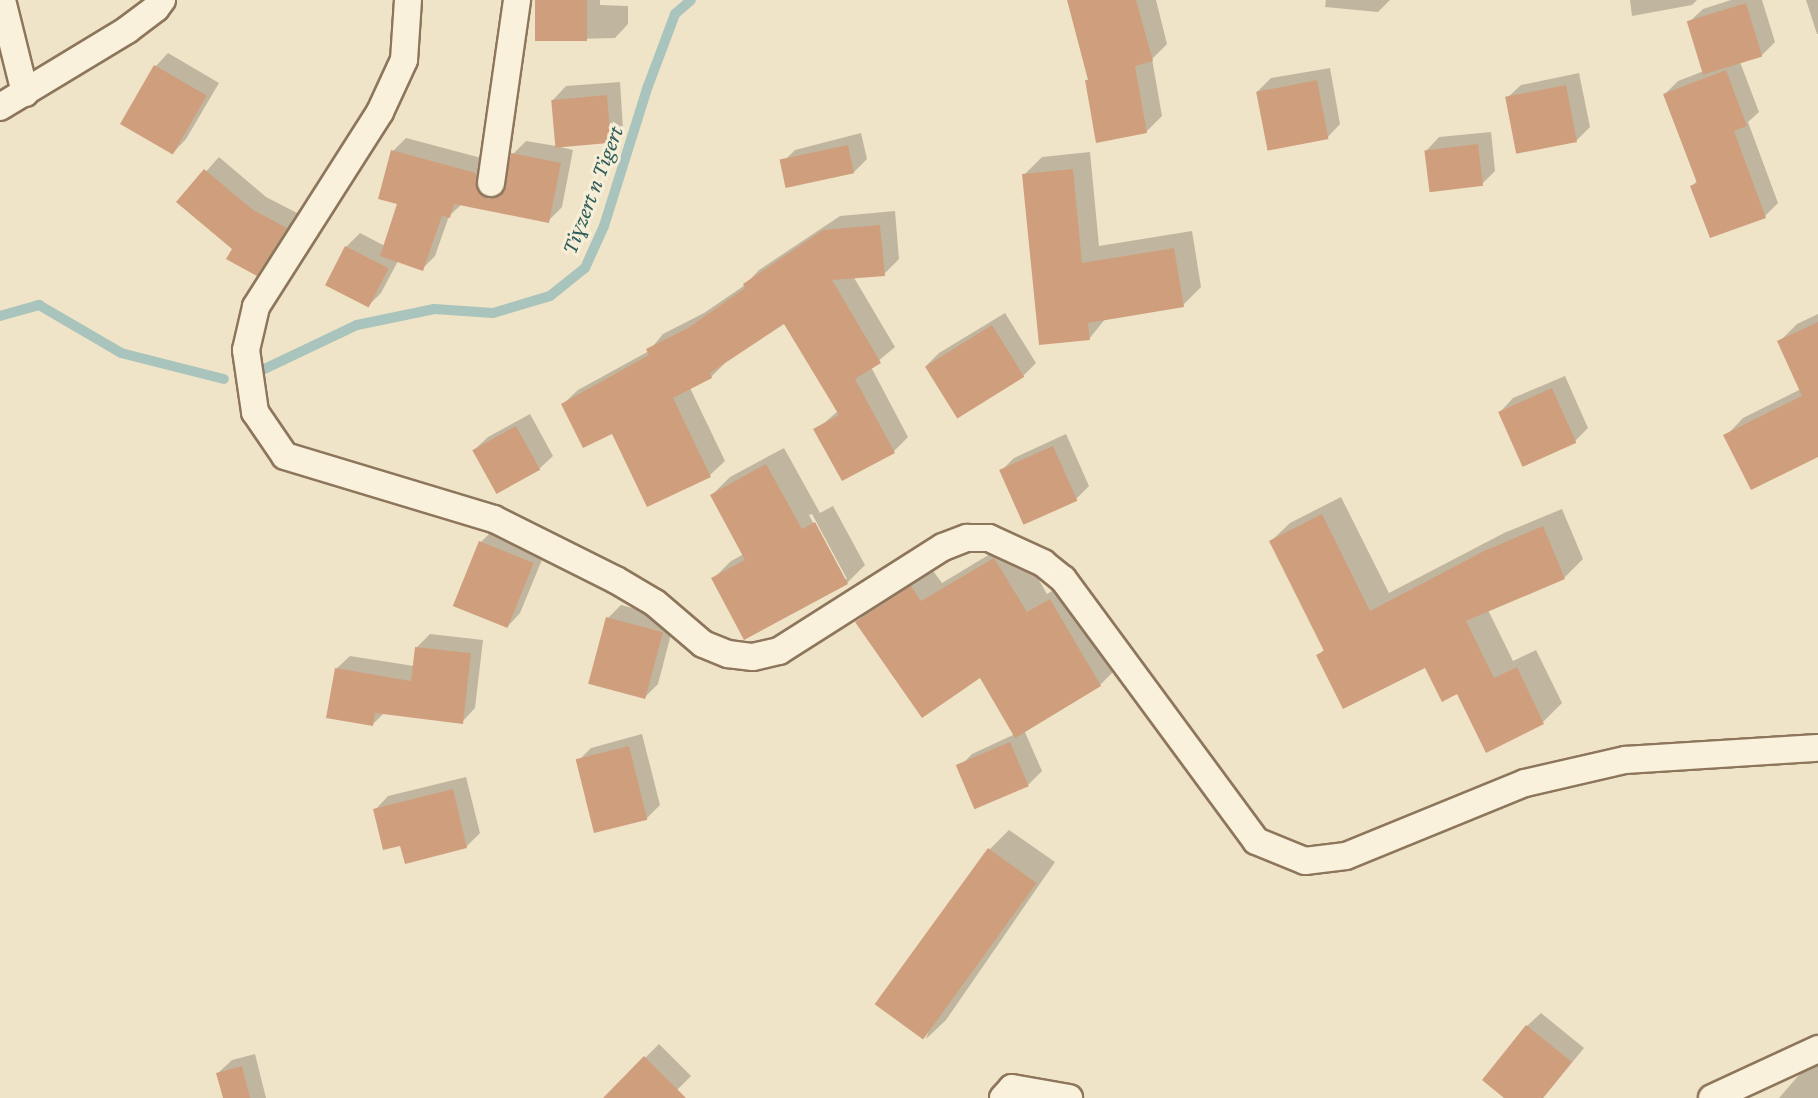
<!DOCTYPE html>
<html>
<head>
<meta charset="utf-8">
<style>
	body { margin:0 }
	#map { position:relative; width:1818px; height:1098px; overflow:hidden; background:#f0e4c8; font-family:"Crimson Pro",serif }
	div>[style] { position:absolute }
	[style*='--x'] { left:calc(var(--x)*1px); top:calc(var(--y)*1px); width:calc(var(--w)*1px); rotate:calc(var(--a)*1deg) }
	.shadow>* { inset:0; background:#0003 }
	.stream>* { height:10px; margin:-5px; padding:0 5px; transform-origin:5px; border-radius:5px; background:#a9c4bc }
	.building>* { inset:0; background:#cf9f7d; transform-origin:0 0 }
	.roads { filter:drop-shadow(2px 0 #8d765c) drop-shadow(-2px 0 #8d765c) drop-shadow(0 2px #8d765c) drop-shadow(0 -2px #8d765c) }
	.street>* { height:26px; margin:-13px; padding:0 13px; transform-origin:13px; border-radius:13px; background:#faf1dc }
	span { translate:-50% -50%; white-space:nowrap; text-align:center; line-height:1.15; -webkit-text-stroke:6px #f7eed8; paint-order:stroke }
	.water-label { font-size:23px; color:#2f5d5a; font-style:italic }
</style>
</head>
<body>
<div id="map">
	<div class="shadow">
		<div style="clip-path:polygon(549px 0,600px 0,600px 5px,628px 6px,628px 24px,615px 38px,537px 40px)"></div>
		<div style="clip-path:polygon(1069px 0,1156px 0,1167px 44px,1152px 59px,1162px 116px,1146px 132px,1087px 81px,1089px 78px)"></div>
		<div style="clip-path:polygon(1326px 0,1390px 0,1378px 12px,1325px 7px)"></div>
		<div style="clip-path:polygon(1630px 0,1697px 0,1692px 5px,1632px 16px)"></div>
		<div style="clip-path:polygon(1731px 0,1762px 0,1775px 42px,1762px 55px,1740px 62px,1759px 112px,1748px 122px,1778px 203px,1765px 216px,1692px 186px,1697px 181px,1665px 94px,1678px 81px,1704px 71px,1689px 22px,1703px 9px)"></div>
		<div style="clip-path:polygon(1806px 0,1818px 0,1818px 34px,1817px 34px)"></div>
		<div style="clip-path:polygon(168px 53px,219px 83px,186px 139px,173px 153px,155px 67px)"></div>
		<div style="clip-path:polygon(1330px 68px,1340px 124px,1327px 138px,1257px 92px,1271px 78px)"></div>
		<div style="clip-path:polygon(1579px 73px,1590px 127px,1577px 140px,1507px 98px,1521px 85px)"></div>
		<div style="clip-path:polygon(620px 82px,623px 128px,610px 141px,556px 146px,573px 150px,562px 207px,548px 221px,462px 204px,449px 216px,435px 256px,422px 269px,398px 261px,381px 293px,368px 306px,327px 285px,346px 247px,360px 233px,385px 246px,400px 203px,393px 151px,406px 138px,489px 160px,489px 176px,504px 186px,507px 185px,513px 154px,526px 141px,556px 146px,553px 100px,566px 86px)"></div>
		<div style="clip-path:polygon(1491px 132px,1495px 171px,1482px 184px,1426px 151px,1439px 137px)"></div>
		<div style="clip-path:polygon(861px 133px,867px 159px,854px 172px,782px 163px,795px 150px)"></div>
		<div style="clip-path:polygon(1090px 152px,1099px 246px,1192px 231px,1201px 287px,1183px 305px,1106px 318px,1089px 339px,1024px 175px,1042px 157px)"></div>
		<div style="clip-path:polygon(219px 157px,266px 197px,299px 214px,270px 260px,257px 273px,234px 249px,179px 202px)"></div>
		<div style="clip-path:polygon(895px 211px,899px 259px,884px 274px,853px 276px,895px 347px,871px 367px,908px 437px,894px 451px,816px 430px,838px 411px,784px 321px,726px 362px,711px 377px,690px 388px,725px 461px,710px 475px,613px 431px,563px 404px,578px 390px,649px 351px,663px 334px,704px 313px,745px 285px,759px 270px,840px 216px)"></div>
		<div style="clip-path:polygon(1005px 313px,1036px 363px,1023px 376px,926px 366px,939px 353px)"></div>
		<div style="clip-path:polygon(1818px 314px,1818px 453px,1726px 436px,1743px 418px,1801px 389px,1779px 342px,1797px 324px)"></div>
		<div style="clip-path:polygon(1565px 376px,1588px 428px,1575px 441px,1500px 412px,1513px 398px)"></div>
		<div style="clip-path:polygon(530px 414px,553px 456px,539px 469px,474px 450px,488px 437px)"></div>
		<div style="clip-path:polygon(1066px 434px,1089px 486px,1076px 499px,1001px 471px,1014px 458px)"></div>
		<div style="clip-path:polygon(evenodd,784px 448px,820px 513px,833px 506px,865px 565px,847px 583px,714px 578px,731px 561px,744px 554px,712px 495px,730px 477px,784px 448px,812px 514px,847px 579px,843px 579px,809px 515px,812px 514px)"></div>
		<div style="clip-path:polygon(1341px 497px,1389px 593px,1504px 533px,1562px 509px,1583px 559px,1564px 578px,1488px 610px,1513px 661px,1536px 650px,1562px 703px,1543px 722px,1487px 750px,1458px 692px,1426px 665px,1318px 655px,1325px 649px,1271px 541px,1290px 523px)"></div>
		<div style="clip-path:polygon(494px 529px,546px 550px,520px 613px,507px 627px,481px 542px)"></div>
		<div style="clip-path:polygon(1015px 539px,1047px 594px,1070px 580px,1120px 665px,1100px 685px,1024px 730px,1042px 771px,1028px 785px,959px 767px,972px 754px,1015px 734px,980px 675px,857px 622px,877px 602px,931px 568px,942px 583px)"></div>
		<div style="clip-path:polygon(621px 605px,675px 619px,658px 684px,645px 697px,596px 664px,608px 618px)"></div>
		<div style="clip-path:polygon(430px 634px,483px 640px,475px 708px,462px 722px,384px 713px,373px 724px,336px 669px,350px 656px,414px 666px,417px 647px)"></div>
		<div style="clip-path:polygon(642px 734px,660px 805px,647px 818px,578px 761px,591px 748px)"></div>
		<div style="clip-path:polygon(466px 777px,480px 833px,466px 847px,402px 844px,375px 810px,388px 796px)"></div>
		<div style="clip-path:polygon(1009px 830px,1055px 862px,946px 1020px,926px 1039px,990px 849px)"></div>
		<div style="clip-path:polygon(1541px 1013px,1584px 1048px,1543px 1098px,1507px 1098px,1527px 1026px)"></div>
		<div style="clip-path:polygon(659px 1044px,691px 1076px,669px 1098px,612px 1098px,609px 1094px)"></div>
		<div style="clip-path:polygon(255px 1054px,266px 1098px,225px 1098px,218px 1073px,232px 1060px)"></div>
		<div style="clip-path:polygon(1812px 1060px,1818px 1065px,1818px 1098px,1779px 1098px)"></div>
	</div>
	<div class="stream">
		<div style="--x:0;--y:316;--w:41;--a:-15.8"></div>
		<div style="--x:39;--y:305;--w:95;--a:30.3"></div>
		<div style="--x:121;--y:353;--w:106;--a:14.2"></div>
		<div style="--x:258;--y:372;--w:110;--a:-25.4"></div>
		<div style="--x:357;--y:325;--w:79;--a:-11.7"></div>
		<div style="--x:434;--y:309;--w:59;--a:3.9"></div>
		<div style="--x:493;--y:313;--w:59;--a:-16.6"></div>
		<div style="--x:550;--y:296;--w:45;--a:-38.7"></div>
		<div style="--x:585;--y:268;--w:46;--a:-65.7"></div>
		<div style="--x:604;--y:226;--w:147;--a:-72.6"></div>
		<div style="--x:648;--y:86;--w:77;--a:-69.4"></div>
		<div style="--x:675;--y:14;--w:21;--a:-41"></div>
	</div>
	<div class="building">
		<div style="left:535px;top:0;width:52px;height:41px"></div>
		<div style="clip-path:polygon(1067px 0,1136px 0,1153px 61px,1135px 66px,1147px 133px,1096px 143px,1085px 80px,1088px 80px)"></div>
		<div style="left:1746px;top:3px;width:56px;height:62px;rotate:73deg"></div>
		<div style="left:154px;top:65px;width:61px;height:68px;rotate:30deg"></div>
		<div style="clip-path:polygon(1726px 70px,1747px 126px,1734px 131px,1766px 218px,1710px 238px,1690px 186px,1697px 183px,1663px 94px)"></div>
		<div style="left:1317px;top:80px;width:60px;height:62px;rotate:79deg"></div>
		<div style="left:1566px;top:85px;width:58px;height:62px;rotate:79deg"></div>
		<div style="left:607px;top:95px;width:48px;height:56px;rotate:85deg"></div>
		<div style="left:1478px;top:144px;width:42px;height:54px;rotate:83deg"></div>
		<div style="left:848px;top:145px;width:29px;height:70px;rotate:78deg"></div>
		<div style="clip-path:polygon(391px 150px,476px 173px,477px 189px,489px 199px,504px 192px,511px 153px,561px 163px,549px 223px,454px 204px,450px 218px,442px 216px,423px 271px,380px 256px,397px 204px,378px 199px)"></div>
		<div style="clip-path:polygon(204px 169px,253px 210px,287px 228px,257px 276px,226px 259px,232px 249px,176px 202px)"></div>
		<div style="clip-path:polygon(1073px 169px,1082px 263px,1174px 248px,1184px 307px,1088px 323px,1090px 340px,1039px 345px,1022px 174px)"></div>
		<div style="clip-path:polygon(880px 225px,885px 276px,832px 280px,881px 363px,855px 379px,895px 453px,842px 481px,813px 429px,839px 415px,784px 324px,710px 373px,712px 378px,673px 398px,711px 477px,647px 507px,612px 434px,583px 448px,561px 404px,649px 355px,646px 349px,688px 328px,745px 288px,743px 284px,823px 230px)"></div>
		<div style="left:345px;top:246px;width:49px;height:44px;rotate:27deg"></div>
		<div style="clip-path:polygon(1818px 322px,1818px 457px,1751px 490px,1723px 435px,1802px 396px,1777px 341px)"></div>
		<div style="left:992px;top:325px;width:61px;height:79px;rotate:58deg"></div>
		<div style="left:1552px;top:388px;width:60px;height:59px;rotate:66deg"></div>
		<div style="left:516px;top:426px;width:50px;height:50px;rotate:61deg"></div>
		<div style="left:1053px;top:446px;width:60px;height:59px;rotate:66deg"></div>
		<div style="clip-path:polygon(766px 464px,802px 529px,815px 522px,848px 584px,744px 640px,711px 578px,745px 560px,710px 495px)"></div>
		<div style="clip-path:polygon(1322px 514px,1370px 611px,1484px 551px,1543px 526px,1565px 579px,1466px 621px,1494px 678px,1517px 667px,1544px 724px,1486px 753px,1457px 694px,1442px 702px,1425px 668px,1343px 709px,1316px 655px,1324px 651px,1269px 541px)"></div>
		<div style="left:479px;top:541px;width:59px;height:70px;rotate:22deg"></div>
		<div style="clip-path:polygon(994px 558px,1027px 612px,1050px 599px,1101px 686px,1015px 738px,980px 678px,922px 718px,855px 622px,911px 586px,921px 601px)"></div>
		<div style="left:606px;top:617px;width:59px;height:69px;rotate:15deg"></div>
		<div style="clip-path:polygon(415px 647px,471px 653px,463px 724px,375px 713px,373px 726px,326px 718px,335px 668px,411px 681px)"></div>
		<div style="left:1010px;top:742px;width:48px;height:59px;rotate:67deg"></div>
		<div style="left:629px;top:746px;width:76px;height:55px;rotate:76deg"></div>
		<div style="clip-path:polygon(453px 789px,467px 848px,405px 864px,400px 846px,383px 850px,373px 809px)"></div>
		<div style="left:988px;top:848px;width:60px;height:193px;rotate:36deg"></div>
		<div style="clip-path:polygon(1526px 1025px,1572px 1062px,1543px 1098px,1504px 1098px,1482px 1080px)"></div>
		<div style="clip-path:polygon(644px 1056px,686px 1098px,603px 1098px)"></div>
		<div style="clip-path:polygon(242px 1066px,250px 1098px,223px 1098px,216px 1073px)"></div>
	</div>
	<div class="roads">
		<div class="street">
			<div style="--x:2;--y:0;--w:96;--a:76.1"></div>
			<div style="--x:408;--y:0;--w:60;--a:93.8"></div>
			<div style="--x:404;--y:60;--w:57;--a:114.8"></div>
			<div style="--x:380;--y:112;--w:231;--a:122.5"></div>
			<div style="--x:256;--y:307;--w:44;--a:103.1"></div>
			<div style="--x:246;--y:350;--w:63;--a:81.7"></div>
			<div style="--x:255;--y:412;--w:53;--a:55.7"></div>
			<div style="--x:285;--y:456;--w:218;--a:16.8"></div>
			<div style="--x:494;--y:519;--w:136;--a:26.6"></div>
			<div style="--x:616;--y:580;--w:45;--a:30.5"></div>
			<div style="--x:655;--y:603;--w:63;--a:40.5"></div>
			<div style="--x:703;--y:644;--w:27;--a:22"></div>
			<div style="--x:728;--y:654;--w:25;--a:7"></div>
			<div style="--x:753;--y:657;--w:27;--a:-13"></div>
			<div style="--x:779;--y:651;--w:194;--a:-32.4"></div>
			<div style="--x:943;--y:547;--w:26;--a:-21"></div>
			<div style="--x:967;--y:538;--w:22;--a:0"></div>
			<div style="--x:989;--y:538;--w:60;--a:24.8"></div>
			<div style="--x:1043;--y:563;--w:26;--a:39"></div>
			<div style="--x:1063;--y:579;--w:325;--a:53.6"></div>
			<div style="--x:1256;--y:841;--w:53;--a:22.2"></div>
			<div style="--x:1305;--y:861;--w:41;--a:-7"></div>
			<div style="--x:1346;--y:856;--w:193;--a:-22.2"></div>
			<div style="--x:1525;--y:783;--w:103;--a:-13"></div>
			<div style="--x:1625;--y:760;--w:193;--a:-3.6"></div>
			<div style="--x:0;--y:107;--w:149;--a:-31.2"></div>
			<div style="--x:127;--y:30;--w:36;--a:-37"></div>
			<div style="--x:156;--y:8;--w:10;--a:-53"></div>
			<div style="--x:491;--y:183;--w:185;--a:-81.9"></div>
			<div style="--x:1003;--y:1098;--w:13;--a:-48"></div>
			<div style="--x:1012;--y:1088;--w:58;--a:10"></div>
			<div style="--x:1712;--y:1098;--w:117;--a:-24.8"></div>
		</div>
	</div>
	<div class="water-label">
		<span style="left:592px;top:190px;rotate:-69deg">Tiɣzert n Tigert</span>
	</div>
</div>
</body>
</html>
